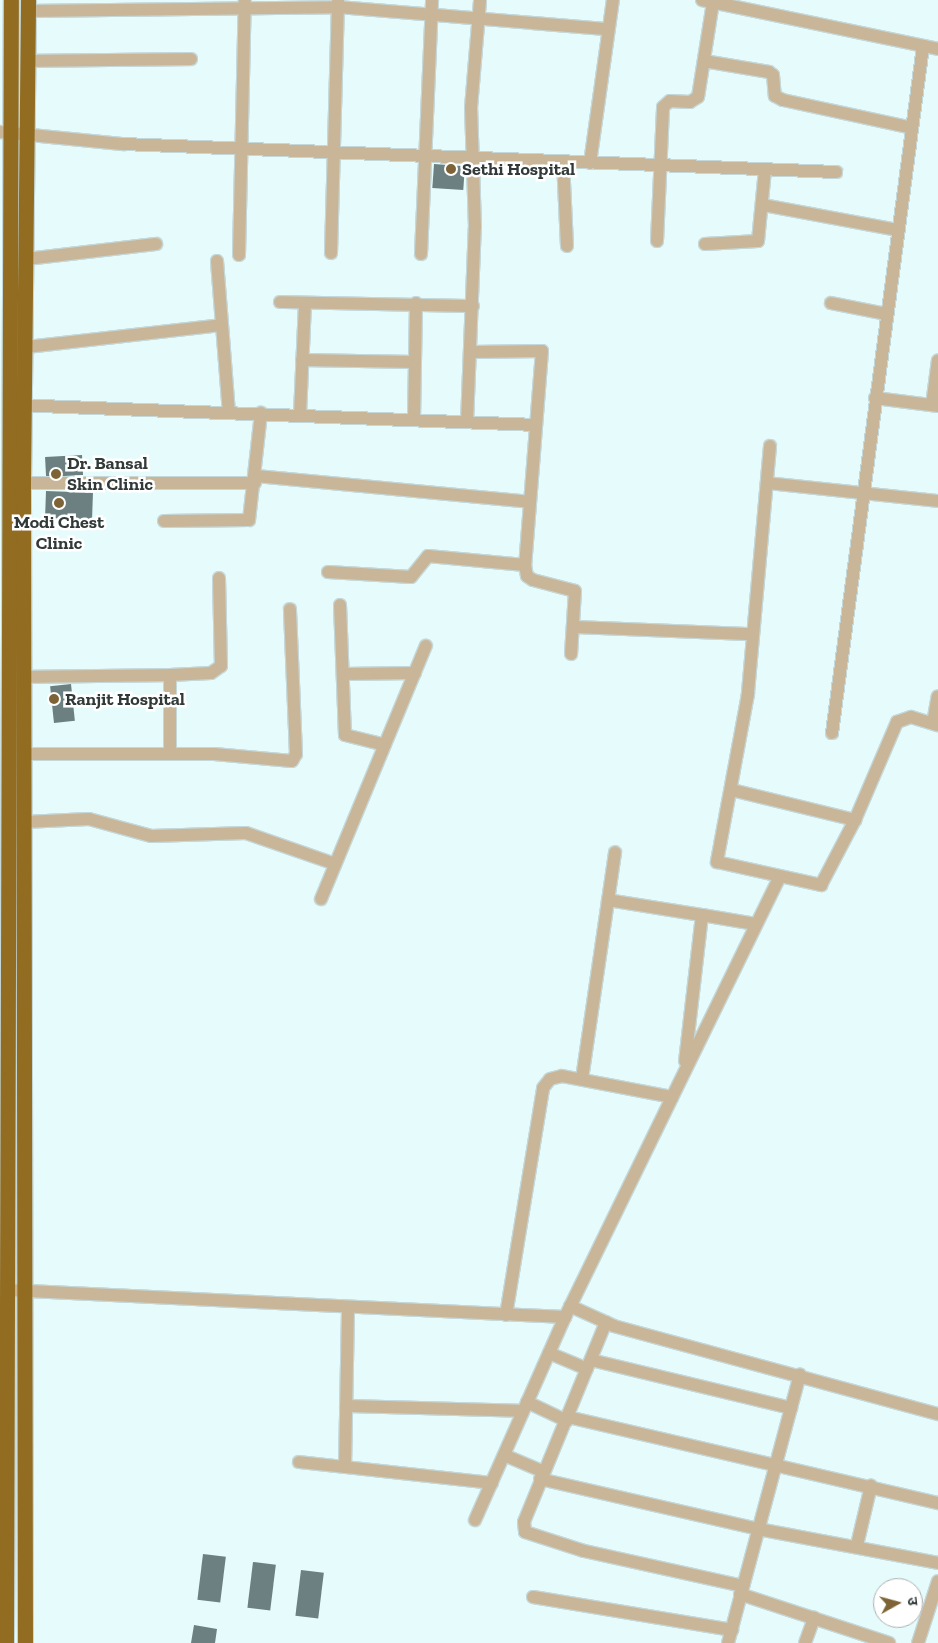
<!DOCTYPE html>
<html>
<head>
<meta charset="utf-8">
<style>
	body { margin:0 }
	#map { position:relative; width:938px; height:1643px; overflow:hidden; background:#e6fbfc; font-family:"Zilla Slab","Noto Sans Devanagari",serif }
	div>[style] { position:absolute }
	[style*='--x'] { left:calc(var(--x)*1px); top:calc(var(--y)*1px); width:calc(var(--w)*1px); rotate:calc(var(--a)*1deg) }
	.building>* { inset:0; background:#6d8081; transform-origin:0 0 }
	.roads { filter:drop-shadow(1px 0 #c5d8d9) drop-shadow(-1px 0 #c5d8d9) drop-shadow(0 1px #c5d8d9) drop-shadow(0 -1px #c5d8d9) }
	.street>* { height:12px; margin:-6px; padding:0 6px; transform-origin:6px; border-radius:6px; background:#c9b699 }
	.highway>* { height:15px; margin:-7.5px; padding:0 7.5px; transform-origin:7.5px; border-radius:7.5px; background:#926c21 }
	.dots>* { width:14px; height:14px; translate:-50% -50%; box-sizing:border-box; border:2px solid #fff; border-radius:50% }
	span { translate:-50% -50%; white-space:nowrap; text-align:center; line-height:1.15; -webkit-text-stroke:5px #fff; paint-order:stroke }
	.poi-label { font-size:18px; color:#313939; font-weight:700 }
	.left { translate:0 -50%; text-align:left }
	.north { position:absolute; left:873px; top:1578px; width:50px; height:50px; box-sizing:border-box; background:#fff; border:1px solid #adb0b0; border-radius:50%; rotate:83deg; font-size:14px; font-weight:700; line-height:20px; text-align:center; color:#313939 }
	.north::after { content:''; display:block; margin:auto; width:18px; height:22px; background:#7d6335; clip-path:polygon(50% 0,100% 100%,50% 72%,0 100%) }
</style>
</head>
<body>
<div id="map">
	<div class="building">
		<div style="left:434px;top:164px;width:31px;height:24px;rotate:4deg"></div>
		<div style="left:82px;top:455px;width:20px;height:37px;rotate:87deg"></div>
		<div style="left:46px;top:491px;width:47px;height:27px;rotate:2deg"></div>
		<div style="left:71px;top:684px;width:37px;height:21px;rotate:84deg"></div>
		<div style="left:203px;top:1554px;width:23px;height:46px;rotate:7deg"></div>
		<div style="left:253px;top:1562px;width:23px;height:46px;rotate:7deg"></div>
		<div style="left:301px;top:1570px;width:23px;height:46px;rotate:7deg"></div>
		<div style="clip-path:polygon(194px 1625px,217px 1629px,215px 1643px,191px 1643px)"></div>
	</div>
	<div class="roads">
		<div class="street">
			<div style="--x:702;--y:0;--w:241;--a:11.7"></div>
			<div style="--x:28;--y:11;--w:310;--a:-0.7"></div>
			<div style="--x:338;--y:7;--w:271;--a:4.7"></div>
			<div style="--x:27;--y:61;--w:164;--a:-0.7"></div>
			<div style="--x:704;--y:61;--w:66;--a:9.6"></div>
			<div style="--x:769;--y:72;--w:5;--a:37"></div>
			<div style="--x:773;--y:75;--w:21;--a:85"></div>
			<div style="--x:775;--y:96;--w:9;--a:27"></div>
			<div style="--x:783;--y:100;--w:132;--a:12.2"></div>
			<div style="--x:0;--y:132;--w:124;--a:5.6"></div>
			<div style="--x:123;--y:144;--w:714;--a:2.25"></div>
			<div style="--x:563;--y:161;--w:85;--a:87.3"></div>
			<div style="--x:590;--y:163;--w:165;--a:-82"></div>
			<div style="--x:763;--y:205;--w:137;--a:10.5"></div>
			<div style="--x:657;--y:241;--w:134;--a:-87.4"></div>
			<div style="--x:663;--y:107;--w:9;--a:-41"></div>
			<div style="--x:670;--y:101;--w:20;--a:3"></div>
			<div style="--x:690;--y:102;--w:9;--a:-32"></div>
			<div style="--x:698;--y:97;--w:96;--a:-81"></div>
			<div style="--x:705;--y:244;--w:53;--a:-3.2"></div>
			<div style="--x:758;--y:241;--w:71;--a:-84.4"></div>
			<div style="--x:331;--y:253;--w:253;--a:-88.4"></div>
			<div style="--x:421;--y:254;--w:254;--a:-87.5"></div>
			<div style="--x:239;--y:255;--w:255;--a:-88.7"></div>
			<div style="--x:26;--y:259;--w:131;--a:-6.6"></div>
			<div style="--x:217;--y:261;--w:151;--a:85.5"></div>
			<div style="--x:280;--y:302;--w:193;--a:1.2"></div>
			<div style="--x:831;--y:303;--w:56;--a:11.3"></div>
			<div style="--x:26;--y:347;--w:197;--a:-6.4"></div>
			<div style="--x:472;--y:352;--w:70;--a:-0.8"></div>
			<div style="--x:542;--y:351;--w:215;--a:94.5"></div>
			<div style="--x:525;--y:565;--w:11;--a:80"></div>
			<div style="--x:527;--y:576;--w:7;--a:34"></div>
			<div style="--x:533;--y:580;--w:43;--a:14.7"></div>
			<div style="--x:575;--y:591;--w:63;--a:93.6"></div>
			<div style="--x:302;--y:360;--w:113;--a:1"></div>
			<div style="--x:875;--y:398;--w:64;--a:7.2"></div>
			<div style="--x:14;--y:405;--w:522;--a:2.19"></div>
			<div style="--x:932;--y:405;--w:45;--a:-82.4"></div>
			<div style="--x:300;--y:414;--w:111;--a:-87.4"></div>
			<div style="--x:414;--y:419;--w:116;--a:-89"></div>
			<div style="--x:467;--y:422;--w:195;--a:-87.7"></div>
			<div style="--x:475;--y:227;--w:119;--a:-91.9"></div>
			<div style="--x:471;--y:108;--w:108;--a:-85.2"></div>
			<div style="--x:770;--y:446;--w:249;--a:95.1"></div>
			<div style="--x:748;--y:694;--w:171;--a:100.5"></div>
			<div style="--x:717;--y:862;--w:107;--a:12.5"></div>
			<div style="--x:821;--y:885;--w:73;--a:-62.4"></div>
			<div style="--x:855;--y:820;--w:107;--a:-66.8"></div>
			<div style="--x:897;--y:722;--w:15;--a:-20"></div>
			<div style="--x:911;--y:717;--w:28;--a:17"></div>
			<div style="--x:256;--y:476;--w:275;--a:5.4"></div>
			<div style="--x:23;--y:483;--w:232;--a:0"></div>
			<div style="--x:767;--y:483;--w:172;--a:6"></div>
			<div style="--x:164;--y:521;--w:85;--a:-0.7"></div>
			<div style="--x:249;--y:520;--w:108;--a:-83.6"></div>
			<div style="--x:328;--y:572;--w:83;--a:3.4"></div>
			<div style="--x:411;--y:577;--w:27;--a:-51"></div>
			<div style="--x:428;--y:556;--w:97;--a:5.3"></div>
			<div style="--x:340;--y:605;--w:130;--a:87.8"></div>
			<div style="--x:345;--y:735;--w:41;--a:14"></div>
			<div style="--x:575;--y:627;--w:178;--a:2.3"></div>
			<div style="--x:343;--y:674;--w:72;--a:-0.8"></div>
			<div style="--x:170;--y:675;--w:41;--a:-2.8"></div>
			<div style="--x:211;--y:673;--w:12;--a:-35"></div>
			<div style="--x:221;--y:666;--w:88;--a:-91.3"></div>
			<div style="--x:25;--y:677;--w:145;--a:-0.8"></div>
			<div style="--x:170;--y:675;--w:79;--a:90"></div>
			<div style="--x:933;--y:723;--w:27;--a:-80"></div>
			<div style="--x:832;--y:733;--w:693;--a:-82.45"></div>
			<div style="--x:24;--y:754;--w:190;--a:0"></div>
			<div style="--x:214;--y:754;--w:78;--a:5.1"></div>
			<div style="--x:292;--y:761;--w:8;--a:-60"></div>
			<div style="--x:296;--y:754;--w:145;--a:-92.4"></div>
			<div style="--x:732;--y:790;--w:127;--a:13.7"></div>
			<div style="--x:24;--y:822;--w:65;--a:-2.6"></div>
			<div style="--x:89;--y:819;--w:64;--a:15.3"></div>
			<div style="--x:151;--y:836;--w:95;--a:-1.8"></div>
			<div style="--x:246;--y:833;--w:94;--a:19.2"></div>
			<div style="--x:321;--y:899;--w:274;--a:-67.5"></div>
			<div style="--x:608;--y:900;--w:95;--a:9.1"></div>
			<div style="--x:702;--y:915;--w:147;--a:96.6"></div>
			<div style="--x:702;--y:915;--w:54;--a:9.6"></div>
			<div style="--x:582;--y:1079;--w:229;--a:-81.7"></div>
			<div style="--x:8;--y:1290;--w:558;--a:2.78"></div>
			<div style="--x:570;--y:1306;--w:48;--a:24.4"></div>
			<div style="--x:614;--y:1326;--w:336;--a:15.2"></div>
			<div style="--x:506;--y:1315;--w:230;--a:-80.7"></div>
			<div style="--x:543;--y:1088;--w:11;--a:-52"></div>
			<div style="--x:550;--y:1079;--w:12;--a:-14"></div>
			<div style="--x:562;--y:1076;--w:112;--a:10.8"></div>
			<div style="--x:606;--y:1322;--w:216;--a:112.3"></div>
			<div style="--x:524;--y:1522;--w:10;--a:84"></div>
			<div style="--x:525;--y:1532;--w:62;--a:17.9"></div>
			<div style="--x:584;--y:1551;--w:163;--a:12.4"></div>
			<div style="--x:549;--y:1353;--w:41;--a:22.8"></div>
			<div style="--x:591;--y:1360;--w:206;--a:13.5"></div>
			<div style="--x:527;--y:1402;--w:44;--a:25.4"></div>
			<div style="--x:346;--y:1406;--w:176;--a:1.6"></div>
			<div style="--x:568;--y:1417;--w:380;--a:13.1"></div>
			<div style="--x:504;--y:1455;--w:43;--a:23"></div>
			<div style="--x:299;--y:1462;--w:194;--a:6.2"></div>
			<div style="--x:345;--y:1467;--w:159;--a:-88.9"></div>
			<div style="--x:540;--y:1479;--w:224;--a:12.9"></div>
			<div style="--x:758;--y:1529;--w:183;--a:10.7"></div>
			<div style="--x:475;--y:1520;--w:222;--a:-66.1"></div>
			<div style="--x:565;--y:1317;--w:488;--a:-64"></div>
			<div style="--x:857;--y:1545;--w:61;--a:-76.7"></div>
			<div style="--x:740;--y:1594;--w:157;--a:18.2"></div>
			<div style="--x:533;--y:1597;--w:202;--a:9.4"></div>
			<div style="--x:728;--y:1643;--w:278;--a:-75"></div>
			<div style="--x:805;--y:1643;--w:27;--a:-70"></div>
			<div style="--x:918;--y:1643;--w:65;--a:-72.1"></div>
		</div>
		<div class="highway">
			<div style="--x:6;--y:1643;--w:1643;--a:-89.83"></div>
			<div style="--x:25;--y:1643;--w:1160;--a:-90.1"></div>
			<div style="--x:23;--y:483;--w:483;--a:-89.4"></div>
		</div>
	</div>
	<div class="dots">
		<div style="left:451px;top:169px;background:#7d6335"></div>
		<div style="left:56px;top:474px;background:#7d6335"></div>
		<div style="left:59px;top:503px;background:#7d6335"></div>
		<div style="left:54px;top:699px;background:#7d6335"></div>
	</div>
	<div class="poi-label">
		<span class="left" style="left:462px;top:169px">Sethi Hospital</span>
		<span class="left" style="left:67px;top:474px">Dr. Bansal<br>Skin Clinic</span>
		<span style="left:59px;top:533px">Modi Chest<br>Clinic</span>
		<span class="left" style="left:65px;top:699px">Ranjit Hospital</span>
	</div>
	<div class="north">उ</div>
</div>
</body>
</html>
